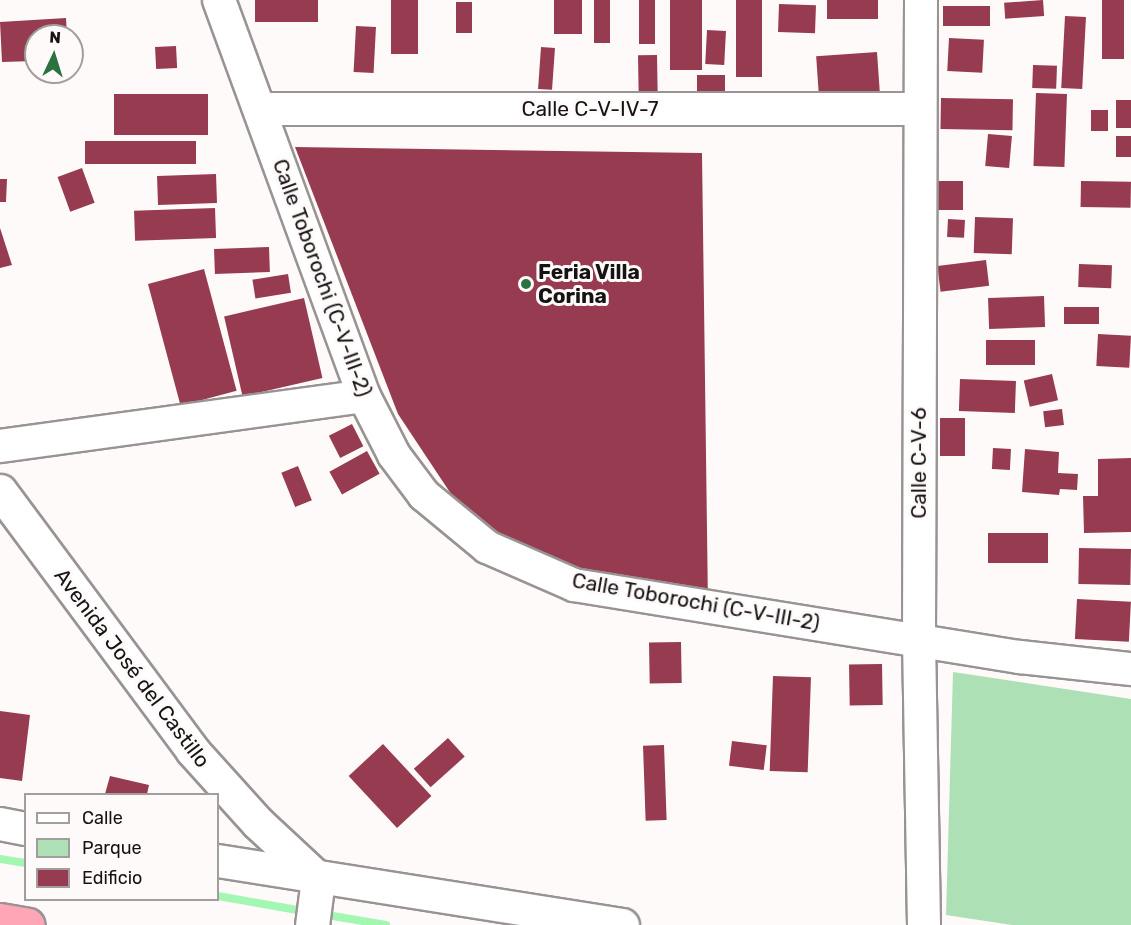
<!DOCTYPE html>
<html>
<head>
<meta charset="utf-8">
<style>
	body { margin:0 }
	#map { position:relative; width:1131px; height:925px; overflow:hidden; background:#fffafa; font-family:Rubik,sans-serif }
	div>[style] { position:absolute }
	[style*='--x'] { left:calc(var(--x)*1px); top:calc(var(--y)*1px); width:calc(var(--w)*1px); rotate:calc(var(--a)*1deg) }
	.green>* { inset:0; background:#ade1b5 }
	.stream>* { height:8px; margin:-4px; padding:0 4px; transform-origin:4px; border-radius:4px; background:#a4f7b3 }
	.building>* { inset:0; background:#963b50; transform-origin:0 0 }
	.roads { filter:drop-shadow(2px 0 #999393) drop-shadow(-2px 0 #999393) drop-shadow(0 2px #999393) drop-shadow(0 -2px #999393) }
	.minor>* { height:32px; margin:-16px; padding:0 16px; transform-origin:16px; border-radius:16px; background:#fff }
	.secondary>* { height:33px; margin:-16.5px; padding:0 16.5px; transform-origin:16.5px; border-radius:16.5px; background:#fff }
	.trunk>* { height:33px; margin:-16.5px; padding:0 16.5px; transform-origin:16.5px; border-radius:16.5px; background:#fea6b6 }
	.dots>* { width:16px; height:16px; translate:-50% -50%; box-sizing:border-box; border:3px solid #fffafa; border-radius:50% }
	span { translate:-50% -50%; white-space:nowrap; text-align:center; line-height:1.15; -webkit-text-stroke:6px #fffafa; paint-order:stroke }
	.street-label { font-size:21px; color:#161314 }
	.poi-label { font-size:21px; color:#161314; font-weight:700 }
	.left { translate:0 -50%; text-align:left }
	.legend { position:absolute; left:24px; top:793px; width:195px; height:108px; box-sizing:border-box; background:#fffafa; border:2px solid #a29e9e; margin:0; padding:8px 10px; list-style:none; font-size:18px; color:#161314 }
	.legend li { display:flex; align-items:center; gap:12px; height:30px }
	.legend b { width:30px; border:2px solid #a29e9e }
	.north { position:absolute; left:24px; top:24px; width:60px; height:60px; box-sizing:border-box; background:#fffafa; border:2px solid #a29e9e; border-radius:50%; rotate:4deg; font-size:16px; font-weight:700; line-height:24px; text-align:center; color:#161314 }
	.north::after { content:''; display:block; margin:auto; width:21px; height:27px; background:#2c723e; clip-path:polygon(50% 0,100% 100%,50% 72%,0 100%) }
</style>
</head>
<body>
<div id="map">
	<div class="green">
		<div style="clip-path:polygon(953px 672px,1131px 699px,1131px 925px,1012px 925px,946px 915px)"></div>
	</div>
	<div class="stream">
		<div style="--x:0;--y:859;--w:26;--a:9"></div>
		<div style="--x:218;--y:896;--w:92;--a:10"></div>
		<div style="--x:321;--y:914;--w:66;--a:9.6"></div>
	</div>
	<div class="building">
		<div style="left:255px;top:0;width:63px;height:22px"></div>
		<div style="left:391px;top:0;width:27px;height:54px"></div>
		<div style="left:554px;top:0;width:28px;height:34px"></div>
		<div style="left:594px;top:0;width:16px;height:43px"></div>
		<div style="left:639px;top:0;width:16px;height:44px"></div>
		<div style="left:670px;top:0;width:32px;height:70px"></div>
		<div style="left:736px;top:0;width:26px;height:77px"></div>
		<div style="left:827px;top:0;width:51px;height:19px"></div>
		<div style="left:1043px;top:0;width:16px;height:39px;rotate:86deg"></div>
		<div style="left:1102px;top:0;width:22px;height:59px"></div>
		<div style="left:456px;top:2px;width:16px;height:31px"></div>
		<div style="left:779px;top:4px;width:37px;height:28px;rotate:2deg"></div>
		<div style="left:943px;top:6px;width:47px;height:20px"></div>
		<div style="left:1065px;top:16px;width:21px;height:72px;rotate:3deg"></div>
		<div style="clip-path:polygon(66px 18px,67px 36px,36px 36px,36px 61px,2px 62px,0 22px)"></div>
		<div style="left:356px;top:26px;width:20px;height:46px;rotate:3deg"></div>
		<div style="left:707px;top:30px;width:19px;height:34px;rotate:3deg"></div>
		<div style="left:949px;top:38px;width:35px;height:33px;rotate:3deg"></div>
		<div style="left:176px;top:46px;width:22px;height:21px;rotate:87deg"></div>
		<div style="left:541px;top:47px;width:14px;height:42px;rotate:4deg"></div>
		<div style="left:877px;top:52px;width:44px;height:61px;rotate:86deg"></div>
		<div style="left:657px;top:55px;width:39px;height:19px;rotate:89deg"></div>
		<div style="left:1033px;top:65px;width:24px;height:23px;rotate:2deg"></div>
		<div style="left:725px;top:75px;width:20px;height:28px;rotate:90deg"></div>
		<div style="left:1036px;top:93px;width:31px;height:73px;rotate:2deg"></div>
		<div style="left:114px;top:94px;width:94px;height:41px"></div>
		<div style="left:941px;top:98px;width:72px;height:31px;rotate:1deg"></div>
		<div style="left:1116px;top:100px;width:15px;height:28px"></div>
		<div style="left:1091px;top:110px;width:17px;height:21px"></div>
		<div style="left:988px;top:134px;width:24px;height:32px;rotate:5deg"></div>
		<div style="left:1116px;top:136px;width:15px;height:21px"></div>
		<div style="left:196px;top:141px;width:23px;height:111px;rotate:90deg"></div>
		<div style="clip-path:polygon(295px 147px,702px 153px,708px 606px,547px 573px,463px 512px,398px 414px)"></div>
		<div style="left:82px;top:168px;width:37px;height:26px;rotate:70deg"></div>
		<div style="left:216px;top:174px;width:29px;height:59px;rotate:88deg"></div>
		<div style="clip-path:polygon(0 179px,7px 179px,6px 202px,0 202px)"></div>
		<div style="left:937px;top:181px;width:26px;height:29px"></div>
		<div style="left:1081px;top:181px;width:50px;height:26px;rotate:1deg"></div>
		<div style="left:215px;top:208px;width:30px;height:81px;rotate:88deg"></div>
		<div style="left:975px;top:217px;width:38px;height:36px;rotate:2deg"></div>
		<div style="left:948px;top:219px;width:17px;height:18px;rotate:3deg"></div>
		<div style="clip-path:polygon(0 228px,12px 265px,0 268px)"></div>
		<div style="left:269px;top:247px;width:25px;height:55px;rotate:88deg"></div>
		<div style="left:986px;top:260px;width:26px;height:49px;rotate:83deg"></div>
		<div style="left:1079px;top:264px;width:33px;height:23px;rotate:2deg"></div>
		<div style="left:204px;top:269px;width:126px;height:58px;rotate:75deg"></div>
		<div style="left:288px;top:274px;width:19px;height:36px;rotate:81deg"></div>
		<div style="left:1044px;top:296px;width:31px;height:56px;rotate:88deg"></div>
		<div style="left:304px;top:298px;width:82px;height:82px;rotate:77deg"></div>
		<div style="left:1064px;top:307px;width:35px;height:17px"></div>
		<div style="left:1098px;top:334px;width:33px;height:32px;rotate:3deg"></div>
		<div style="left:986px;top:340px;width:49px;height:25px"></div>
		<div style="left:1052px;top:374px;width:27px;height:29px;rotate:77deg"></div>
		<div style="left:960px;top:379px;width:56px;height:32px;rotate:2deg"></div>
		<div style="left:1062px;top:409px;width:16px;height:19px;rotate:83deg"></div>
		<div style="left:940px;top:418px;width:25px;height:38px"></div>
		<div style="left:352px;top:424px;width:25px;height:26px;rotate:63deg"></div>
		<div style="left:993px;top:448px;width:18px;height:21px;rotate:3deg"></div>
		<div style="clip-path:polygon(1025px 449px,1059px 452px,1058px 473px,1078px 474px,1077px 490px,1060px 489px,1059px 495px,1022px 492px)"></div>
		<div style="left:367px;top:451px;width:26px;height:43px;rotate:61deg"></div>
		<div style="clip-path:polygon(1131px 458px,1131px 532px,1084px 533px,1083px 496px,1098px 496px,1098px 459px)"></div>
		<div style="left:298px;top:466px;width:37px;height:18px;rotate:68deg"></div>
		<div style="left:988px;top:533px;width:60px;height:30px"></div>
		<div style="left:1079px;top:548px;width:52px;height:36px;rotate:1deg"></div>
		<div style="left:1077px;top:599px;width:54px;height:40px;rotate:3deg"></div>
		<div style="left:681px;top:642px;width:41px;height:32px;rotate:89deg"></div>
		<div style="left:882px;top:664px;width:41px;height:33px;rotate:89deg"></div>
		<div style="left:773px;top:676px;width:38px;height:95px;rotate:2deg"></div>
		<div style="clip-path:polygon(0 711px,30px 715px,22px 781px,0 778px)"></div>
		<div style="left:448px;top:738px;width:25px;height:46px;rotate:48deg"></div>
		<div style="left:732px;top:741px;width:35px;height:25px;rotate:7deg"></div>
		<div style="left:383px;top:744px;width:71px;height:47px;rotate:47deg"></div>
		<div style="left:664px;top:745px;width:75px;height:21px;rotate:88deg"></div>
		<div style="clip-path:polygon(110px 776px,149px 785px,147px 794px,105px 794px)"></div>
	</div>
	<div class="roads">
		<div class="minor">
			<div style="--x:219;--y:0;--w:422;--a:69.9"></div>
			<div style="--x:364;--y:396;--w:66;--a:63"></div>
			<div style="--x:394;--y:455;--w:50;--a:53.1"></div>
			<div style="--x:424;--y:495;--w:82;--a:39.5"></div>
			<div style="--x:487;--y:547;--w:95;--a:23.6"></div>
			<div style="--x:574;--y:585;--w:452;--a:9.2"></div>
			<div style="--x:1020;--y:657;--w:112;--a:6.2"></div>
			<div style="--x:921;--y:0;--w:639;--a:90.18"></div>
			<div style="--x:919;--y:639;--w:286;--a:89"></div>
			<div style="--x:261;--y:109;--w:659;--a:0"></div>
			<div style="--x:0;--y:446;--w:367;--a:-7.8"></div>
			<div style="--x:0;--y:824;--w:26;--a:11"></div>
			<div style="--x:218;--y:861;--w:410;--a:9"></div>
		</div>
		<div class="secondary">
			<div style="--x:0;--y:491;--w:322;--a:53.4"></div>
			<div style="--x:192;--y:750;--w:98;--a:47.9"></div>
			<div style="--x:258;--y:823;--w:82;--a:43"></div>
			<div style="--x:318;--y:879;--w:46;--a:97.4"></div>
		</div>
		<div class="trunk">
			<div style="--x:0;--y:920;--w:28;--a:10"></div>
		</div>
	</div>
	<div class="dots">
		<div style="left:526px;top:284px;background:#2c723e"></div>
	</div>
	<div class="street-label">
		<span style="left:590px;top:109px">Calle C-V-IV-7</span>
		<span style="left:322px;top:278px;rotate:70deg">Calle Toborochi (C-V-III-2)</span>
		<span style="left:919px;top:463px;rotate:-90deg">Calle C-V-6</span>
		<span style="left:696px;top:602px;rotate:10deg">Calle Toborochi (C-V-III-2)</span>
		<span style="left:132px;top:668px;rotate:53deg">Avenida José del Castillo</span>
	</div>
	<div class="poi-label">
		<span class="left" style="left:538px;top:284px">Feria Villa<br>Corina</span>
	</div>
	<ul class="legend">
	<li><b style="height:8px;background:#fff"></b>Calle</li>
	<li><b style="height:16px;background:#ade1b5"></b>Parque</li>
	<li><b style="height:16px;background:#963b50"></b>Edificio</li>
	</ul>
	<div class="north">N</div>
</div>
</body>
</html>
